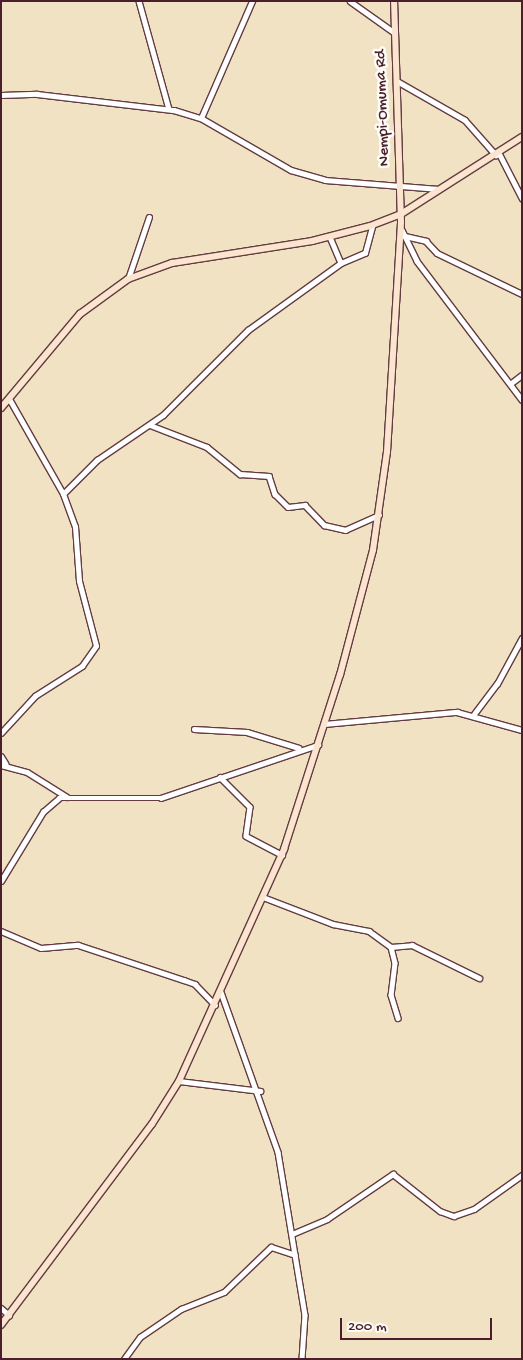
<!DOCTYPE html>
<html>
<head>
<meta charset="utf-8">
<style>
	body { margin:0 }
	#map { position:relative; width:523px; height:1360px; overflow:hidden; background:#f1e2c4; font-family:"Gochi Hand",sans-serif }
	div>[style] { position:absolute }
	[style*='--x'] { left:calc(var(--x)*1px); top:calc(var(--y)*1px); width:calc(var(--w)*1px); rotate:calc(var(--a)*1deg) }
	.roads { filter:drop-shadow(1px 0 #633c42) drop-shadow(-1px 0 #633c42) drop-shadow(0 1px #633c42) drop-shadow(0 -1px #633c42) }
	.street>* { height:4.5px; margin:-2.25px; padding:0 2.25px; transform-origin:2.25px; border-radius:2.25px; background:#fff }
	.secondary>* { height:6px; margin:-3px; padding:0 3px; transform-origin:3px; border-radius:3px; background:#fce5cf }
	span { translate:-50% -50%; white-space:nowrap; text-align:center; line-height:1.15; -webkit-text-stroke:5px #fdfcf7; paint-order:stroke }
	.street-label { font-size:16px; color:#4a1f2b }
	.frame { position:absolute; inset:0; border:2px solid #4a1f2b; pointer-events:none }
	.scale { position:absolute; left:340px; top:1318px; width:152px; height:22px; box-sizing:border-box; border:2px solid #4a1f2b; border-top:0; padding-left:6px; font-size:15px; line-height:18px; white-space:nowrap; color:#4a1f2b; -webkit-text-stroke:4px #fdfcf7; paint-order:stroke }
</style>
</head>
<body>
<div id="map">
	<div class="roads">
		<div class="street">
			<div style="--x:139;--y:1;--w:112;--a:74.5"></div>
			<div style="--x:350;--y:1;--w:55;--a:35.4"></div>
			<div style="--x:397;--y:81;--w:78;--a:29.8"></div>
			<div style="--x:465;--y:120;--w:47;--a:48.5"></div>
			<div style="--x:1;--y:95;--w:36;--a:-2"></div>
			<div style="--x:37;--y:94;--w:138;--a:6.7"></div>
			<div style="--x:174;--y:110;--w:28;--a:17"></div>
			<div style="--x:201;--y:118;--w:104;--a:30"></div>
			<div style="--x:291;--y:170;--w:35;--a:16"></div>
			<div style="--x:325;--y:180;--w:114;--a:4.5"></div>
			<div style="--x:201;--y:118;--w:128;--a:-66.4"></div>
			<div style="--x:499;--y:153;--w:51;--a:62.9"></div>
			<div style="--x:402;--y:230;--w:34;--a:64"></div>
			<div style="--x:417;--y:261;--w:174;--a:52.9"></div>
			<div style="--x:405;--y:236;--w:22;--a:13"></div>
			<div style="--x:426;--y:241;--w:16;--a:47"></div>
			<div style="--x:437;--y:253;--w:94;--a:25.8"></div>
			<div style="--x:330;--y:237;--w:28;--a:67"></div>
			<div style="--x:128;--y:279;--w:65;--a:-71.3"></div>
			<div style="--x:510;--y:384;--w:15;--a:-37"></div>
			<div style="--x:150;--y:425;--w:61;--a:21.1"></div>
			<div style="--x:207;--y:447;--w:43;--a:39.3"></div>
			<div style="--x:240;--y:474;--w:29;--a:4"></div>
			<div style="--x:269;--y:476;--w:19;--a:72"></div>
			<div style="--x:275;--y:494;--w:18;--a:45"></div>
			<div style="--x:288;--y:507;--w:17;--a:-7"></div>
			<div style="--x:305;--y:505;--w:28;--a:46"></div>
			<div style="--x:324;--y:525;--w:22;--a:13"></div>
			<div style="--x:345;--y:530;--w:37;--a:-24"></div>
			<div style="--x:63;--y:494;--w:48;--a:-45"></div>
			<div style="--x:97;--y:460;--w:80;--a:-34.3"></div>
			<div style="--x:163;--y:415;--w:120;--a:-45"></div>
			<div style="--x:248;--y:330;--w:115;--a:-35.8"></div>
			<div style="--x:341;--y:263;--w:26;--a:-23"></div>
			<div style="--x:365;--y:253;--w:28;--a:-75"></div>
			<div style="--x:474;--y:714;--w:38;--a:-53"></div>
			<div style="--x:497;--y:684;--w:52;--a:-61.5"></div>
			<div style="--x:324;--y:724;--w:134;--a:-5.2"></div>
			<div style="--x:457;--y:712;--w:67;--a:15.5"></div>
			<div style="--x:194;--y:729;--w:53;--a:3.2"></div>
			<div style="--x:247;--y:732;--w:54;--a:17.1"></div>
			<div style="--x:1;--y:733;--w:50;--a:-47.4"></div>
			<div style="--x:35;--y:696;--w:56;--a:-32.6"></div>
			<div style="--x:82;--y:666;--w:24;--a:-55"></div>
			<div style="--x:96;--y:646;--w:67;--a:-104.7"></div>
			<div style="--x:79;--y:581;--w:54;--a:-94.2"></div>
			<div style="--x:75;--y:527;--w:35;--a:-110"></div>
			<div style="--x:63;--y:494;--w:109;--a:-119.6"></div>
			<div style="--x:1;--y:756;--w:9;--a:58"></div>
			<div style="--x:1;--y:765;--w:27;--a:15"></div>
			<div style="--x:27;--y:772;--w:47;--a:32"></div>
			<div style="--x:220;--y:777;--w:42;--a:45"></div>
			<div style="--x:250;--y:807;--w:29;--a:98"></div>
			<div style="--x:246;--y:836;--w:41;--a:27.8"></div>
			<div style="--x:1;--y:881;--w:81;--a:-58.7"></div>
			<div style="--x:43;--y:812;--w:21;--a:-41"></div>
			<div style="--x:59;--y:798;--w:102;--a:0"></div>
			<div style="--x:161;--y:798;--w:166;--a:-18.7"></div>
			<div style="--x:263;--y:897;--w:75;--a:21.1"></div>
			<div style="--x:333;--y:924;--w:37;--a:11"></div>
			<div style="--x:369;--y:931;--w:27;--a:36"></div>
			<div style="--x:391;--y:947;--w:16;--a:76"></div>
			<div style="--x:395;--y:963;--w:32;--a:97"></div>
			<div style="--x:391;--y:995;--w:24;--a:73"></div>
			<div style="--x:1;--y:931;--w:43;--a:23"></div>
			<div style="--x:41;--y:948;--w:37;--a:-5"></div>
			<div style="--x:78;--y:945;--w:112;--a:18.3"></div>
			<div style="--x:184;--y:980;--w:12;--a:20"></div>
			<div style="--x:195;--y:984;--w:29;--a:46"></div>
			<div style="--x:391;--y:947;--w:21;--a:-5"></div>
			<div style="--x:412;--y:945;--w:75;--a:26.2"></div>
			<div style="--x:221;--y:992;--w:170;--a:70.4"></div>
			<div style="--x:278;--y:1152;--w:165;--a:80.6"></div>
			<div style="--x:305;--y:1315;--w:44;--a:93.9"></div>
			<div style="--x:179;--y:1081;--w:82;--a:7"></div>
			<div style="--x:292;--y:1234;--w:38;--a:-23"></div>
			<div style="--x:327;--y:1219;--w:80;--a:-34.3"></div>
			<div style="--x:393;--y:1174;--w:60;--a:38.2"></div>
			<div style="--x:440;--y:1211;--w:15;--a:20"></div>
			<div style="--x:454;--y:1216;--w:21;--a:-19"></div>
			<div style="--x:474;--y:1209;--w:59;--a:-35.3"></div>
			<div style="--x:1;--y:1308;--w:11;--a:41"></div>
			<div style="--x:124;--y:1359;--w:27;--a:-54"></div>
			<div style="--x:140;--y:1337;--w:50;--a:-34.3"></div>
			<div style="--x:181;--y:1309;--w:46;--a:-21.6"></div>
			<div style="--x:224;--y:1292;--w:65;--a:-43.8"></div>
			<div style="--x:271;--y:1247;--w:25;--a:18"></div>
		</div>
		<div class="secondary">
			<div style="--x:1;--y:408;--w:123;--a:-50"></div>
			<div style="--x:80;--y:314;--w:59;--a:-36.1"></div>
			<div style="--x:128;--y:279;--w:47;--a:-20"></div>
			<div style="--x:172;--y:263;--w:142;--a:-8.9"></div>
			<div style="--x:312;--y:241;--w:60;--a:-14.5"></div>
			<div style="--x:370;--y:226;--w:33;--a:-21"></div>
			<div style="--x:401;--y:214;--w:143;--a:-32.5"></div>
			<div style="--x:1;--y:1325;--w:251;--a:-53.1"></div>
			<div style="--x:152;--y:1124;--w:51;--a:-57.9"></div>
			<div style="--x:179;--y:1081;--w:255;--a:-65.6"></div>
			<div style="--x:284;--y:849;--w:183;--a:-72.2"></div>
			<div style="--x:340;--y:675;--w:129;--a:-75.2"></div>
			<div style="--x:373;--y:550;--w:99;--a:-81.9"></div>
			<div style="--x:387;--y:452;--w:230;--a:-86.5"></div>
			<div style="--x:401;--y:222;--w:221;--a:-91.8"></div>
		</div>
	</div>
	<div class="street-label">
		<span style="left:384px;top:108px;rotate:-92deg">Nempi-Omuma Rd</span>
	</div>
	<div class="frame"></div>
	<div class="scale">200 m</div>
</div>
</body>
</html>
